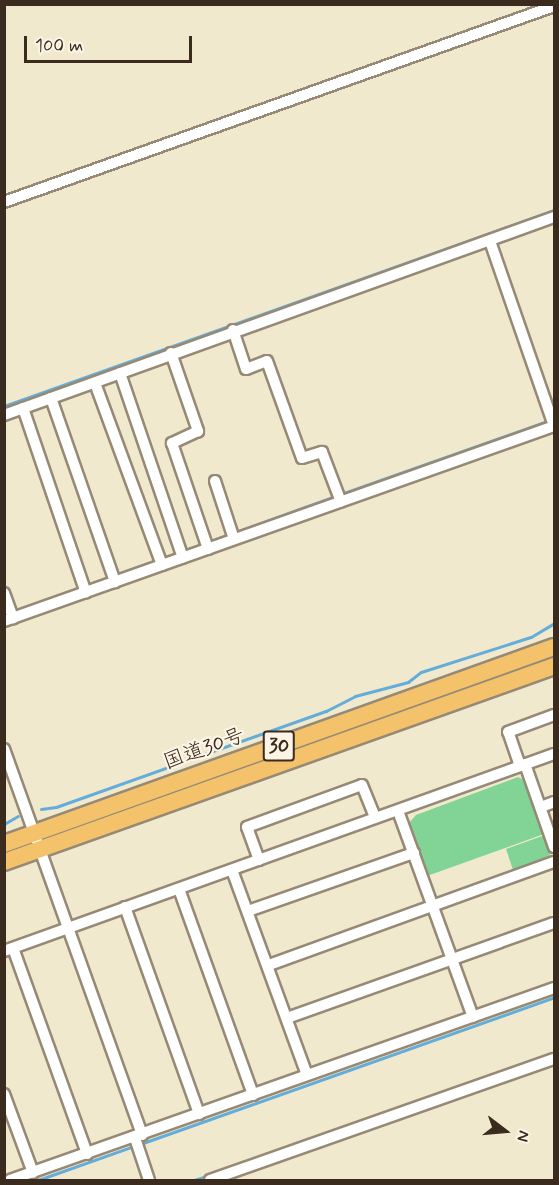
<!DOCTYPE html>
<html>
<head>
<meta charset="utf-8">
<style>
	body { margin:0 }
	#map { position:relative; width:559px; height:1185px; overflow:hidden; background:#f1e9cd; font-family:Mynerve,"Klee One",sans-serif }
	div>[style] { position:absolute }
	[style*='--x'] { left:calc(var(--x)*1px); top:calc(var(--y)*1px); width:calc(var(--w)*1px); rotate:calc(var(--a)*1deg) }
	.green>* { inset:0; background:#81d495 }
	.stream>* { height:3px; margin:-1.5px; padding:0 1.5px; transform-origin:1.5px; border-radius:1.5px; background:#64addb }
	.roads { filter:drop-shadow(2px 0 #968a76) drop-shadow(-2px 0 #968a76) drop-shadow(0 2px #968a76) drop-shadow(0 -2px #968a76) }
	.minor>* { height:10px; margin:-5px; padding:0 5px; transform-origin:5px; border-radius:5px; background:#fff }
	.highway>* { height:16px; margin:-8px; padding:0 8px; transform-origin:8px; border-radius:8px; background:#f3c26a }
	span { translate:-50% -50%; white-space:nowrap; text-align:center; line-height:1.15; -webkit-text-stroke:4.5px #fcf5e5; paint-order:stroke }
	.shield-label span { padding:2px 4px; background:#fcf5e5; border:2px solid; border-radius:4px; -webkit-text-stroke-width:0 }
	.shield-label { font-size:20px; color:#3b2a1e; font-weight:700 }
	.street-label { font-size:21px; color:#3b2a1e }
	.frame { position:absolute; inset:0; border:6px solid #3b2a1e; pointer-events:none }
	.north { position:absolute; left:475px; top:1101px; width:60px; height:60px; -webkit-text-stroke:4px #fcf5e5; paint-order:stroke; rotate:106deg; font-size:16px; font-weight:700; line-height:24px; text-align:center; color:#3b2a1e }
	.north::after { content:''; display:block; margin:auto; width:21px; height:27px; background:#3b2a1e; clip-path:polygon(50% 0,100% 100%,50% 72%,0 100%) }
	.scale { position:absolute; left:24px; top:36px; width:168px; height:27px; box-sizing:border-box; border:3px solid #3b2a1e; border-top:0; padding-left:8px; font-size:18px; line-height:21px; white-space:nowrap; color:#3b2a1e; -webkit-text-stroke:4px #fcf5e5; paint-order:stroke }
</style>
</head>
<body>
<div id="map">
	<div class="green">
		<div style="clip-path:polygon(518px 777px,526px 781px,544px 834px,427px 876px,408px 824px,416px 815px)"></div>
		<div style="clip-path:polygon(545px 835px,551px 852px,547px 861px,514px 873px,506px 849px)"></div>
	</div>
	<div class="stream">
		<div style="--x:4;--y:406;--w:584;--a:-19.61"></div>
		<div style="--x:341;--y:494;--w:222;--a:-19.5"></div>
		<div style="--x:208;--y:542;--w:135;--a:-19.9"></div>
		<div style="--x:163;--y:558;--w:41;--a:-19.7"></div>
		<div style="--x:115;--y:575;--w:45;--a:-19.7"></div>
		<div style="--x:87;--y:585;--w:23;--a:-20"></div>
		<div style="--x:14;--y:611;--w:71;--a:-19.7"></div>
		<div style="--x:41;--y:809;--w:15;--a:-8"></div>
		<div style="--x:56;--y:807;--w:287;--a:-19.6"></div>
		<div style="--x:326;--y:711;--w:33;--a:-27"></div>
		<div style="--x:355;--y:696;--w:55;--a:-14.8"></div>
		<div style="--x:408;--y:682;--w:16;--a:-38"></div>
		<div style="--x:421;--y:672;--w:115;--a:-17.7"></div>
		<div style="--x:531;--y:637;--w:27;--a:-31"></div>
		<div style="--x:4;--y:824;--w:16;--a:-30"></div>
		<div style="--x:140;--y:1144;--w:439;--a:-19.5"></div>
		<div style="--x:38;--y:1180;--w:102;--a:-19.5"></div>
		<div style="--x:194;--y:1180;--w:17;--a:-17"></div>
	</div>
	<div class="roads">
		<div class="minor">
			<div style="--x:4;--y:202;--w:584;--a:-19.61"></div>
			<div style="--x:490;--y:241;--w:196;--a:70.9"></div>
			<div style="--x:233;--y:330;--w:41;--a:71.6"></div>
			<div style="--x:246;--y:369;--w:22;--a:-21"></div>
			<div style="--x:267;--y:361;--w:103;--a:70.2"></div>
			<div style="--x:302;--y:458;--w:21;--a:-17"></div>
			<div style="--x:322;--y:452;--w:53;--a:69.2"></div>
			<div style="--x:171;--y:353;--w:83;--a:70.9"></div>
			<div style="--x:198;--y:431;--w:29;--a:155"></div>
			<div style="--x:172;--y:443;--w:112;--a:71.2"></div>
			<div style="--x:120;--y:373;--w:195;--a:71.2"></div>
			<div style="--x:95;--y:383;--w:194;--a:69.8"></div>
			<div style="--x:51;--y:398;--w:195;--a:70.8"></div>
			<div style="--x:23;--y:408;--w:195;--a:71.2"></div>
			<div style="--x:4;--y:415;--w:585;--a:-19.8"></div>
			<div style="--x:215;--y:481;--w:61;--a:71.9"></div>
			<div style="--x:4;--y:593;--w:27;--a:70"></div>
			<div style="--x:4;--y:621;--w:584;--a:-19.52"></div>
			<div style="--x:4;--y:749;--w:410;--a:70.3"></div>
			<div style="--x:525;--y:764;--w:88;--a:70.7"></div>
			<div style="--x:520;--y:766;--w:36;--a:-109"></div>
			<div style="--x:508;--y:732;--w:49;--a:-20.3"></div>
			<div style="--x:541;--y:807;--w:14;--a:-21"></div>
			<div style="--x:398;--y:811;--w:219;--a:70"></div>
			<div style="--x:259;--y:860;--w:35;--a:-110"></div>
			<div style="--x:247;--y:827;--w:122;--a:-20.1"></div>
			<div style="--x:362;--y:785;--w:35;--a:68"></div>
			<div style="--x:232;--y:870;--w:218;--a:69.9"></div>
			<div style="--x:179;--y:889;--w:219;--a:70.2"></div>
			<div style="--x:125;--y:907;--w:220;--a:70.3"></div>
			<div style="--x:248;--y:911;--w:176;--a:-19.3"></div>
			<div style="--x:13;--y:948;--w:219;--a:70.2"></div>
			<div style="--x:4;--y:951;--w:584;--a:-19.71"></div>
			<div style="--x:269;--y:965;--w:303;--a:-19.9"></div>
			<div style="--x:287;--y:1018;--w:283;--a:-19.6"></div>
			<div style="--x:4;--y:1094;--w:84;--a:69.8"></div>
			<div style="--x:135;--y:1138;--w:44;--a:71.6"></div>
			<div style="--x:10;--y:1180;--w:577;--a:-19.44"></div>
			<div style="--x:210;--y:1180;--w:365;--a:-19.4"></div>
		</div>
		<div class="highway">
			<div style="--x:4;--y:844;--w:584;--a:-19.71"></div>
			<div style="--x:4;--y:862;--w:584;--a:-19.61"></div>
		</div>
	</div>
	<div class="shield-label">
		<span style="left:279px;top:746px">30</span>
	</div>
	<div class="street-label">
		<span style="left:204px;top:749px;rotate:-20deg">国道30号</span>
	</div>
	<div class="frame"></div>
	<div class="north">N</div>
	<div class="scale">100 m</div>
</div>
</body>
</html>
